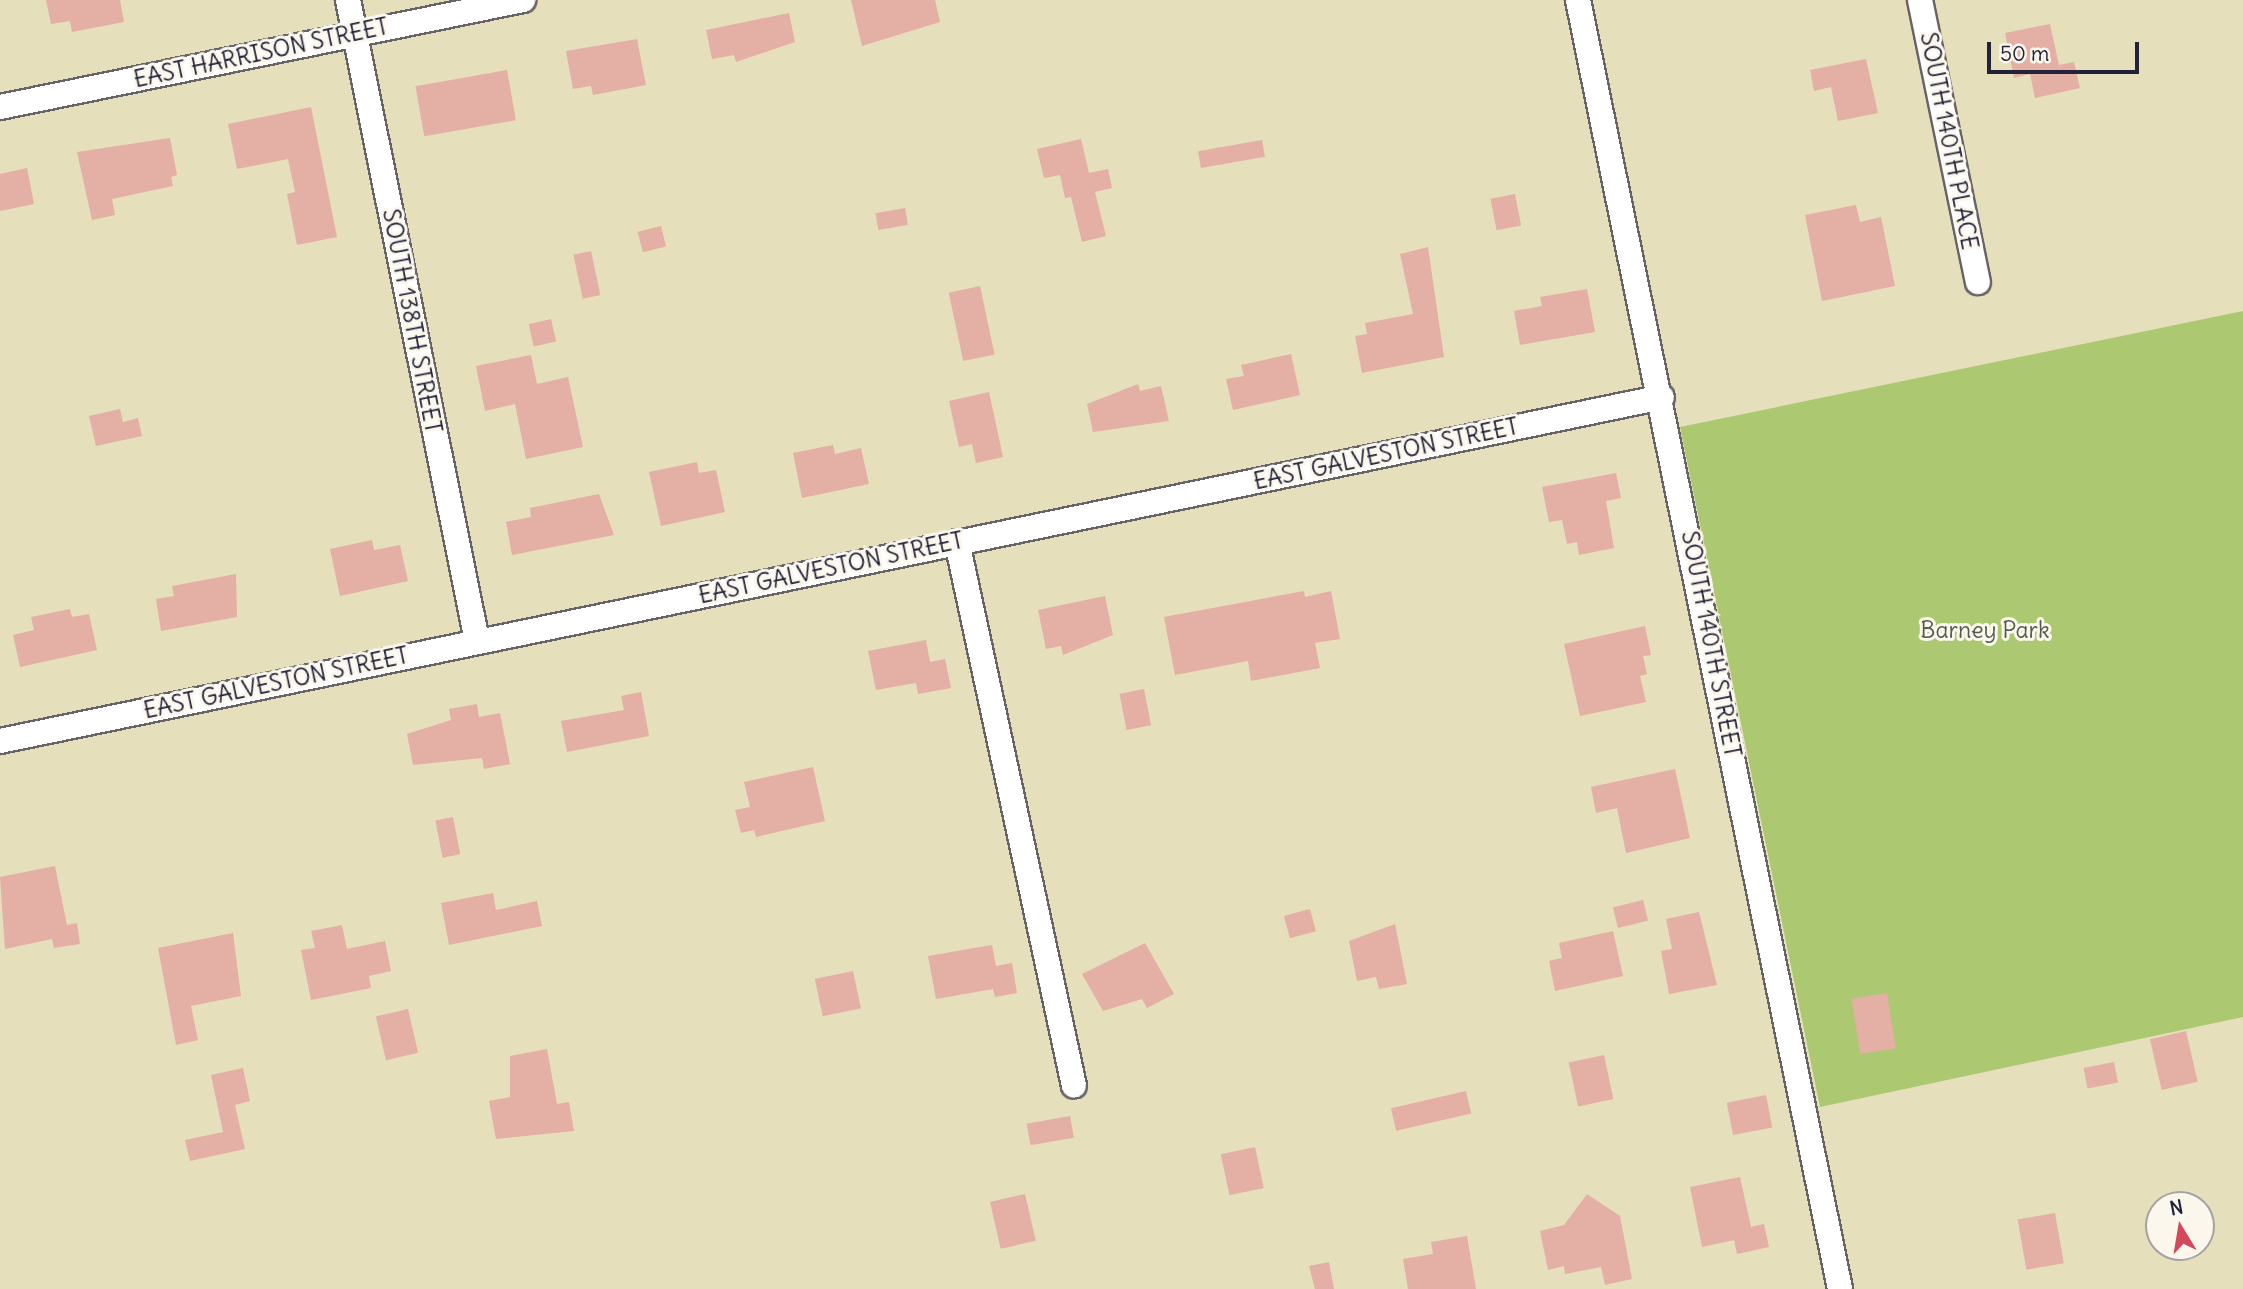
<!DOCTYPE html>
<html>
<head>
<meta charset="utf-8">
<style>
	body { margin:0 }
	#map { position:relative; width:2243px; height:1289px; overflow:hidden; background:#e6dfbb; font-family:Delius,sans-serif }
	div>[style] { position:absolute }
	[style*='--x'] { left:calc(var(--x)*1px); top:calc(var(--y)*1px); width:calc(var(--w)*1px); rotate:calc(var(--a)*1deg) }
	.green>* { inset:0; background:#acc971 }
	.building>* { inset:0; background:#e4afa4; transform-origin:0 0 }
	.roads { filter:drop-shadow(2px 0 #676468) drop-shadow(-2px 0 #676468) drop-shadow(0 2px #676468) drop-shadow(0 -2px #676468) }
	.minor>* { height:24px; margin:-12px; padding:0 12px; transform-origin:12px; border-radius:12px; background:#fff }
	span { translate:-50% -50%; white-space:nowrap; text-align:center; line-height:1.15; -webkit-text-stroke:6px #fbf7ec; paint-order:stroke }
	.street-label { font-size:23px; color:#22223b }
	.park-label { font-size:23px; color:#525c4e }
	.north { position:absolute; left:2145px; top:1191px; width:70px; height:70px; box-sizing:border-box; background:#fbf7ec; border:2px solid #a4a2a5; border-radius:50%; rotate:349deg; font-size:19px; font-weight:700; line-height:28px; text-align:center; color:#22223b }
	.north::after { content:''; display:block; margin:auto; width:24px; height:32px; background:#d1495b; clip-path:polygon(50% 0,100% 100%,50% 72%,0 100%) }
	.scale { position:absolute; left:1987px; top:42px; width:152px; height:32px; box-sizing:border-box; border:4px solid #22223b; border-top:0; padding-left:9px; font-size:21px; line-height:24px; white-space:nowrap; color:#22223b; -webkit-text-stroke:5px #fbf7ec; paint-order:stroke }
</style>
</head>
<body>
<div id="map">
	<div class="green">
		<div style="clip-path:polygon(2243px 311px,2243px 1017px,1820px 1107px,1680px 427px)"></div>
	</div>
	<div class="building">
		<div style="clip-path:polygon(46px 0,120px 0,124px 22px,72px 32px,70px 21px,51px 24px)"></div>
		<div style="clip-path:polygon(851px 0,935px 0,940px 22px,862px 46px)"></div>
		<div style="clip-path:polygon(789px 13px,795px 42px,736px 62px,734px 55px,712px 59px,706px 30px)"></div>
		<div style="clip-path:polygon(2050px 24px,2059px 65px,2074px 62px,2080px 88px,2035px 98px,2030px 74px,2014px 78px,2005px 33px)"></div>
		<div style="clip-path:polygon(637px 39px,646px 85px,593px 95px,591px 86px,573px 89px,566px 51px)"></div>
		<div style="clip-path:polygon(1866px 59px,1878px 113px,1838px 121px,1831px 87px,1814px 91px,1810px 70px)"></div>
		<div style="left:507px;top:70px;width:51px;height:93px;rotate:80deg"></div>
		<div style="clip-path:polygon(311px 107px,337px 237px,297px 245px,287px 194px,295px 192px,288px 159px,237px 169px,228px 124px)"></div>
		<div style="clip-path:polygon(170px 138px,177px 175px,171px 177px,173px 186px,112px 199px,115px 215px,92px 220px,77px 152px)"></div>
		<div style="clip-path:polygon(1081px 139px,1089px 173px,1108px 169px,1112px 188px,1095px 192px,1106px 236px,1082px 242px,1071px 197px,1065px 198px,1060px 175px,1044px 178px,1037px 149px)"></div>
		<div style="left:1262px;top:140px;width:17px;height:65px;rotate:80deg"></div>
		<div style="clip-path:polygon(27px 168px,34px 204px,0 211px,0 174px)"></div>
		<div style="left:1515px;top:194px;width:32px;height:25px;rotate:79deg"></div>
		<div style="clip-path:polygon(1856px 205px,1860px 222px,1881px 217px,1895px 286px,1822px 301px,1805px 215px)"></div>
		<div style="left:905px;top:208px;width:17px;height:30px;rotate:80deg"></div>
		<div style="left:661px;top:226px;width:21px;height:24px;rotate:76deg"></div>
		<div style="clip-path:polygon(1428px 247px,1444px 357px,1362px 373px,1355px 336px,1367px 334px,1365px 323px,1413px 314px,1400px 254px)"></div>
		<div style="left:591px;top:251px;width:45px;height:18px;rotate:78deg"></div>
		<div style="left:980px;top:286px;width:70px;height:32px;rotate:78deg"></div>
		<div style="clip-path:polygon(1587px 289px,1595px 332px,1520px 345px,1514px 311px,1542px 306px,1540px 297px)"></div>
		<div style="left:551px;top:319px;width:23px;height:23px;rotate:77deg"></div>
		<div style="clip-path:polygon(1291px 354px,1300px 395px,1233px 410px,1226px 379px,1244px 376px,1241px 365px)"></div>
		<div style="clip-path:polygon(531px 355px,537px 384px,568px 377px,583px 447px,526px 459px,515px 404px,485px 411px,476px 366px)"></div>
		<div style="clip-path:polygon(1138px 384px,1140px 391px,1161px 386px,1169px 421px,1093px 432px,1087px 404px)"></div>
		<div style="clip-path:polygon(989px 392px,1003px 457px,976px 463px,972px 444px,959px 447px,949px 401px)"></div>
		<div style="clip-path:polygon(120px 409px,123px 422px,138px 418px,142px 436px,96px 446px,89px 416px)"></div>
		<div style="clip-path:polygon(833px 445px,835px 454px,861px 448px,869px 484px,802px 498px,793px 453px)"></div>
		<div style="clip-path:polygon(697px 462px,699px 473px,716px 470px,725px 512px,661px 526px,649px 472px)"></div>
		<div style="clip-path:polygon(1616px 473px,1621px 498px,1606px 501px,1614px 548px,1579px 555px,1577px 542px,1567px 544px,1562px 520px,1549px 522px,1542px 487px)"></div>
		<div style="clip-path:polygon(599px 494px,614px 535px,512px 555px,506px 522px,531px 517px,530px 508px)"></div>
		<div style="clip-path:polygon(372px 540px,374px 550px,400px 545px,408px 581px,340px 596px,330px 549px)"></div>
		<div style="clip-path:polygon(236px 574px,237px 617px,161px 631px,156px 599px,174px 596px,172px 586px)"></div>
		<div style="clip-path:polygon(1304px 591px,1305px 597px,1331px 591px,1340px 639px,1315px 643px,1320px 668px,1251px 681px,1248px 661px,1175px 675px,1164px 617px)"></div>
		<div style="clip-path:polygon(1105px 596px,1113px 635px,1063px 655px,1061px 646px,1046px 649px,1038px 610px)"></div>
		<div style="clip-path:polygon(70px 609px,72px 617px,89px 614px,97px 650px,20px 667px,13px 635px,34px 630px,31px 617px)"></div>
		<div style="clip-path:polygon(1645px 626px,1651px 655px,1643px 656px,1647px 674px,1640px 676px,1646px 702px,1580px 716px,1564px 644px)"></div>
		<div style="clip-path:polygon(926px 640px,930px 662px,945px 659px,951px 688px,918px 694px,916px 683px,876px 690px,868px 651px)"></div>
		<div style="left:1144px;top:689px;width:37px;height:25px;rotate:79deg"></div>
		<div style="clip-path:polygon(641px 692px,649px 736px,567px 752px,561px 721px,624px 710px,621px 696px)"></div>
		<div style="clip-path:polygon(477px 704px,479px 717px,500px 713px,510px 764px,484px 769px,482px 758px,413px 765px,407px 734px,451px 720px,449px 709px)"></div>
		<div style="clip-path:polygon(813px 767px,825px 821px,756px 837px,754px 830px,741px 833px,735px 810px,750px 807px,744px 782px)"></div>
		<div style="clip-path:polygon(1675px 769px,1690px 838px,1626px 853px,1617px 808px,1596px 813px,1591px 787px)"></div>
		<div style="left:453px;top:817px;width:38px;height:18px;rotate:79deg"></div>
		<div style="clip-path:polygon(55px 866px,67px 925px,77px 923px,80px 944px,54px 948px,52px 939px,5px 949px,0 877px)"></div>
		<div style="clip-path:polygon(493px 893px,496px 910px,537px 901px,542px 926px,449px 945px,441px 903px)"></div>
		<div style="left:1643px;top:900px;width:21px;height:31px;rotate:76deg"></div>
		<div style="left:1310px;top:909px;width:23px;height:27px;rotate:75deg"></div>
		<div style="clip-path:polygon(1699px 912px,1717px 985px,1669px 994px,1661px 951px,1672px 949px,1666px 919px)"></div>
		<div style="clip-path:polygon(1395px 924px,1407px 984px,1379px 989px,1376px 977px,1357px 981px,1349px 941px)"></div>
		<div style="clip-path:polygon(342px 925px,347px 949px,385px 941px,391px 971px,369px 976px,371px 988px,311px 1000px,301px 950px,315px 948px,311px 931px)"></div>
		<div style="clip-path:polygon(1613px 931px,1623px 976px,1555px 991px,1549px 961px,1562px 958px,1559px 943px)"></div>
		<div style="clip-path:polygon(233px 933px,241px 996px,191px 1006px,198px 1040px,176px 1045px,158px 948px)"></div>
		<div style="clip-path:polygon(1145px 943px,1174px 994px,1147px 1008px,1142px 999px,1103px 1011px,1082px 974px)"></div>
		<div style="clip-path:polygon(992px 945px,996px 966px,1012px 963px,1017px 993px,995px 997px,993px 989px,936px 999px,928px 956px)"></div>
		<div style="left:853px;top:971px;width:38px;height:39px;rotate:78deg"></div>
		<div style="left:1887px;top:993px;width:56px;height:36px;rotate:81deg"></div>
		<div style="left:408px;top:1009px;width:45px;height:33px;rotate:77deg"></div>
		<div style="left:2186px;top:1031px;width:52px;height:37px;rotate:77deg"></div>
		<div style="clip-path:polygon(547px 1049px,557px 1104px,569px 1102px,574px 1131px,496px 1139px,489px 1101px,510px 1097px,510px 1056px)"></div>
		<div style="left:1604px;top:1055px;width:45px;height:36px;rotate:78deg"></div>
		<div style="left:2114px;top:1062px;width:21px;height:31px;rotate:79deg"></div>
		<div style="clip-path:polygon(243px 1068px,250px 1101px,235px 1105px,245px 1149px,190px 1161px,185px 1140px,223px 1132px,211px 1075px)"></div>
		<div style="left:1466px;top:1091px;width:23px;height:77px;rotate:77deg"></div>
		<div style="left:1766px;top:1095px;width:33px;height:40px;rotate:79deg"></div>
		<div style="left:1070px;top:1116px;width:22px;height:44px;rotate:80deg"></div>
		<div style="left:1255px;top:1147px;width:42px;height:35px;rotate:78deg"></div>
		<div style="clip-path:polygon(1740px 1177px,1751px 1227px,1764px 1224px,1769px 1247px,1737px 1254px,1734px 1240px,1702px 1247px,1690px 1187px)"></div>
		<div style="left:1025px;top:1194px;width:48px;height:36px;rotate:77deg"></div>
		<div style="clip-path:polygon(1587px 1194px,1620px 1216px,1632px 1279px,1605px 1285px,1601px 1267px,1565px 1274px,1564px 1266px,1548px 1270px,1540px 1231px,1564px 1225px)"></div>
		<div style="left:2055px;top:1213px;width:51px;height:38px;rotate:80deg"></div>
		<div style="clip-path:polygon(1467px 1236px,1476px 1289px,1408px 1289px,1403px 1259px,1433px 1254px,1431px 1242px)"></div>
		<div style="clip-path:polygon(1329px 1262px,1334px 1289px,1315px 1289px,1309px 1266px)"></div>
	</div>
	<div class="roads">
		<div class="minor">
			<div style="--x:348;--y:0;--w:654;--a:78.62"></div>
			<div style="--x:1578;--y:0;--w:1315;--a:78.51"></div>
			<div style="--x:1920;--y:0;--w:288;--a:78.4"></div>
			<div style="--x:0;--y:107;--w:534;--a:-11.56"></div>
			<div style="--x:957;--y:542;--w:556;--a:77.86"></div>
			<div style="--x:0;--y:741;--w:1697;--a:-11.69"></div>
		</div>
	</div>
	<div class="street-label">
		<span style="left:261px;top:53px;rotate:-12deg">EAST HARRISON STREET</span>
		<span style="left:1949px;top:141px;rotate:79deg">SOUTH 140TH PLACE</span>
		<span style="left:412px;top:321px;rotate:79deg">SOUTH 138TH STREET</span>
		<span style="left:1386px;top:454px;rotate:-12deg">EAST GALVESTON STREET</span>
		<span style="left:831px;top:568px;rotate:-12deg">EAST GALVESTON STREET</span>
		<span style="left:1711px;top:644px;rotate:79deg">SOUTH 140TH STREET</span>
		<span style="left:276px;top:683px;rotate:-12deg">EAST GALVESTON STREET</span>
	</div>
	<div class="park-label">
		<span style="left:1985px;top:630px">Barney Park</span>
	</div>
	<div class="north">N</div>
	<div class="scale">50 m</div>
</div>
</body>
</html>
